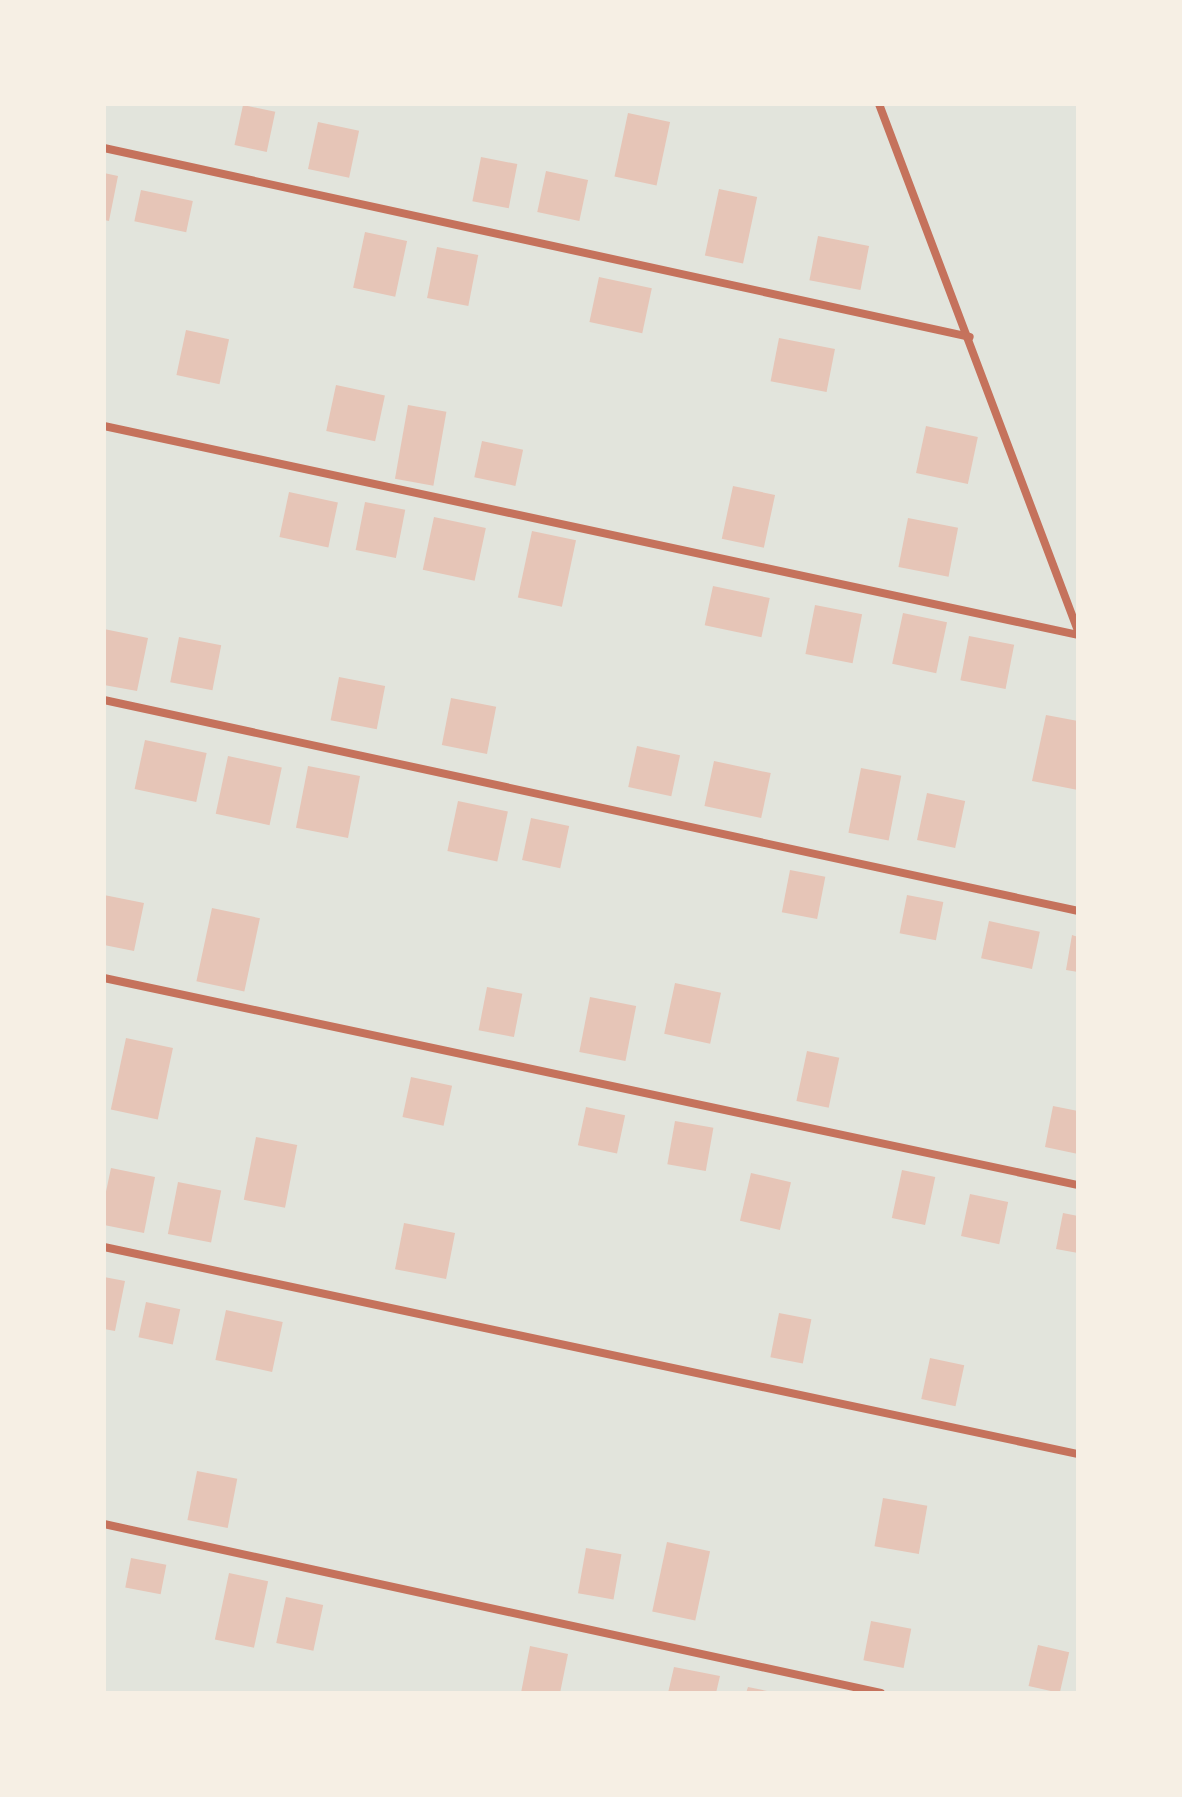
<!DOCTYPE html>
<html>
<head>
<meta charset="utf-8">
<style>
	body { margin:0 }
	#map { position:relative; width:1182px; height:1797px; overflow:hidden; background:#f6efe4; font-family:"Fira Sans Condensed",sans-serif }
	div>[style] { position:absolute }
	[style*='--x'] { left:calc(var(--x)*1px); top:calc(var(--y)*1px); width:calc(var(--w)*1px); rotate:calc(var(--a)*1deg) }
	.green>* { inset:0; background:#e2e4dc; transform-origin:0 0 }
	.building>* { inset:0; background:#e6c5b7; transform-origin:0 0 }
	.minor>* { height:8px; margin:-4px; padding:0 4px; transform-origin:4px; border-radius:4px; background:#c5725c }
	span { translate:-50% -50%; white-space:nowrap; text-align:center; line-height:1.15; -webkit-text-stroke:8px #f6efe4; paint-order:stroke }
	.frame { position:absolute; inset:0; border:106px solid #f6efe4; pointer-events:none }
</style>
</head>
<body>
<div id="map">
	<div class="green">
		<div style="left:104px;top:104px;width:974px;height:1589px"></div>
	</div>
	<div class="building">
		<div style="left:243px;top:105px;width:33px;height:41px;rotate:12deg"></div>
		<div style="left:628px;top:113px;width:43px;height:65px;rotate:12deg"></div>
		<div style="left:318px;top:122px;width:42px;height:48px;rotate:12deg"></div>
		<div style="left:481px;top:157px;width:37px;height:45px;rotate:11deg"></div>
		<div style="left:546px;top:171px;width:43px;height:42px;rotate:12deg"></div>
		<div style="clip-path:polygon(104px 173px,118px 176px,109px 221px,104px 220px)"></div>
		<div style="left:719px;top:189px;width:39px;height:68px;rotate:12deg"></div>
		<div style="left:141px;top:190px;width:53px;height:32px;rotate:12deg"></div>
		<div style="left:365px;top:232px;width:43px;height:57px;rotate:12deg"></div>
		<div style="left:818px;top:236px;width:52px;height:45px;rotate:11deg"></div>
		<div style="left:437px;top:247px;width:42px;height:52px;rotate:11deg"></div>
		<div style="left:599px;top:277px;width:54px;height:46px;rotate:12deg"></div>
		<div style="left:186px;top:330px;width:44px;height:46px;rotate:12deg"></div>
		<div style="left:779px;top:338px;width:57px;height:44px;rotate:11deg"></div>
		<div style="left:336px;top:385px;width:50px;height:47px;rotate:12deg"></div>
		<div style="left:408px;top:405px;width:39px;height:75px;rotate:10deg"></div>
		<div style="left:926px;top:426px;width:53px;height:48px;rotate:12deg"></div>
		<div style="left:482px;top:441px;width:42px;height:37px;rotate:12deg"></div>
		<div style="left:733px;top:486px;width:43px;height:54px;rotate:12deg"></div>
		<div style="left:289px;top:492px;width:50px;height:46px;rotate:12deg"></div>
		<div style="left:365px;top:502px;width:41px;height:49px;rotate:11deg"></div>
		<div style="left:434px;top:517px;width:53px;height:54px;rotate:12deg"></div>
		<div style="left:908px;top:518px;width:51px;height:50px;rotate:11deg"></div>
		<div style="left:532px;top:531px;width:45px;height:68px;rotate:12deg"></div>
		<div style="left:713px;top:586px;width:58px;height:40px;rotate:12deg"></div>
		<div style="left:815px;top:605px;width:48px;height:50px;rotate:11deg"></div>
		<div style="left:903px;top:613px;width:45px;height:52px;rotate:12deg"></div>
		<div style="clip-path:polygon(104px 629px,148px 638px,137px 691px,104px 685px)"></div>
		<div style="left:969px;top:636px;width:46px;height:45px;rotate:11deg"></div>
		<div style="left:179px;top:637px;width:43px;height:46px;rotate:11deg"></div>
		<div style="left:339px;top:677px;width:47px;height:44px;rotate:11deg"></div>
		<div style="left:451px;top:698px;width:46px;height:48px;rotate:11deg"></div>
		<div style="clip-path:polygon(1046px 715px,1078px 721px,1078px 790px,1032px 781px)"></div>
		<div style="left:145px;top:740px;width:63px;height:50px;rotate:12deg"></div>
		<div style="left:637px;top:746px;width:44px;height:42px;rotate:12deg"></div>
		<div style="left:228px;top:756px;width:55px;height:59px;rotate:12deg"></div>
		<div style="left:714px;top:761px;width:58px;height:46px;rotate:12deg"></div>
		<div style="left:308px;top:766px;width:53px;height:63px;rotate:11deg"></div>
		<div style="left:861px;top:768px;width:41px;height:66px;rotate:11deg"></div>
		<div style="left:927px;top:793px;width:39px;height:48px;rotate:12deg"></div>
		<div style="left:458px;top:801px;width:51px;height:51px;rotate:12deg"></div>
		<div style="left:531px;top:818px;width:39px;height:43px;rotate:12deg"></div>
		<div style="left:790px;top:870px;width:36px;height:43px;rotate:11deg"></div>
		<div style="clip-path:polygon(104px 895px,144px 903px,134px 951px,104px 945px)"></div>
		<div style="left:907px;top:895px;width:37px;height:39px;rotate:11deg"></div>
		<div style="left:212px;top:908px;width:49px;height:75px;rotate:12deg"></div>
		<div style="left:989px;top:921px;width:52px;height:38px;rotate:12deg"></div>
		<div style="clip-path:polygon(1072px 935px,1078px 937px,1078px 972px,1066px 970px)"></div>
		<div style="left:675px;top:983px;width:47px;height:52px;rotate:12deg"></div>
		<div style="left:487px;top:987px;width:36px;height:44px;rotate:11deg"></div>
		<div style="left:590px;top:997px;width:47px;height:56px;rotate:11deg"></div>
		<div style="left:126px;top:1038px;width:48px;height:73px;rotate:12deg"></div>
		<div style="left:807px;top:1051px;width:33px;height:51px;rotate:12deg"></div>
		<div style="left:411px;top:1077px;width:42px;height:41px;rotate:12deg"></div>
		<div style="clip-path:polygon(1053px 1106px,1078px 1111px,1078px 1154px,1045px 1147px)"></div>
		<div style="left:586px;top:1107px;width:40px;height:39px;rotate:12deg"></div>
		<div style="left:675px;top:1121px;width:39px;height:44px;rotate:10deg"></div>
		<div style="left:256px;top:1137px;width:42px;height:64px;rotate:11deg"></div>
		<div style="clip-path:polygon(111px 1168px,155px 1177px,144px 1233px,104px 1225px,104px 1201px)"></div>
		<div style="left:902px;top:1170px;width:34px;height:49px;rotate:12deg"></div>
		<div style="left:751px;top:1173px;width:41px;height:49px;rotate:13deg"></div>
		<div style="left:178px;top:1182px;width:44px;height:53px;rotate:11deg"></div>
		<div style="left:970px;top:1194px;width:39px;height:43px;rotate:12deg"></div>
		<div style="clip-path:polygon(1063px 1213px,1078px 1216px,1078px 1253px,1056px 1249px)"></div>
		<div style="left:404px;top:1223px;width:52px;height:47px;rotate:11deg"></div>
		<div style="clip-path:polygon(104px 1277px,125px 1281px,115px 1331px,104px 1329px)"></div>
		<div style="left:146px;top:1302px;width:35px;height:36px;rotate:12deg"></div>
		<div style="left:226px;top:1310px;width:58px;height:51px;rotate:12deg"></div>
		<div style="left:779px;top:1313px;width:33px;height:45px;rotate:11deg"></div>
		<div style="left:930px;top:1358px;width:35px;height:42px;rotate:12deg"></div>
		<div style="left:197px;top:1471px;width:41px;height:50px;rotate:11deg"></div>
		<div style="left:883px;top:1498px;width:45px;height:49px;rotate:10deg"></div>
		<div style="left:667px;top:1542px;width:44px;height:71px;rotate:12deg"></div>
		<div style="left:586px;top:1548px;width:36px;height:46px;rotate:10deg"></div>
		<div style="left:131px;top:1558px;width:36px;height:30px;rotate:11deg"></div>
		<div style="left:229px;top:1573px;width:40px;height:68px;rotate:12deg"></div>
		<div style="left:286px;top:1597px;width:38px;height:47px;rotate:12deg"></div>
		<div style="left:871px;top:1621px;width:41px;height:40px;rotate:11deg"></div>
		<div style="left:1038px;top:1645px;width:32px;height:42px;rotate:13deg"></div>
		<div style="clip-path:polygon(530px 1646px,568px 1654px,560px 1693px,521px 1693px)"></div>
		<div style="clip-path:polygon(674px 1667px,720px 1676px,716px 1693px,668px 1693px)"></div>
		<div style="clip-path:polygon(748px 1687px,772px 1692px,772px 1693px,746px 1693px)"></div>
	</div>
	<div class="minor">
		<div style="--x:879;--y:104;--w:563;--a:69.31"></div>
		<div style="--x:104;--y:148;--w:886;--a:12.31"></div>
		<div style="--x:104;--y:426;--w:996;--a:12.11"></div>
		<div style="--x:104;--y:700;--w:997;--a:12.22"></div>
		<div style="--x:104;--y:978;--w:996;--a:12"></div>
		<div style="--x:104;--y:1247;--w:996;--a:12"></div>
		<div style="--x:104;--y:1524;--w:795;--a:12.27"></div>
	</div>
	<div class="frame"></div>
</div>
</body>
</html>
